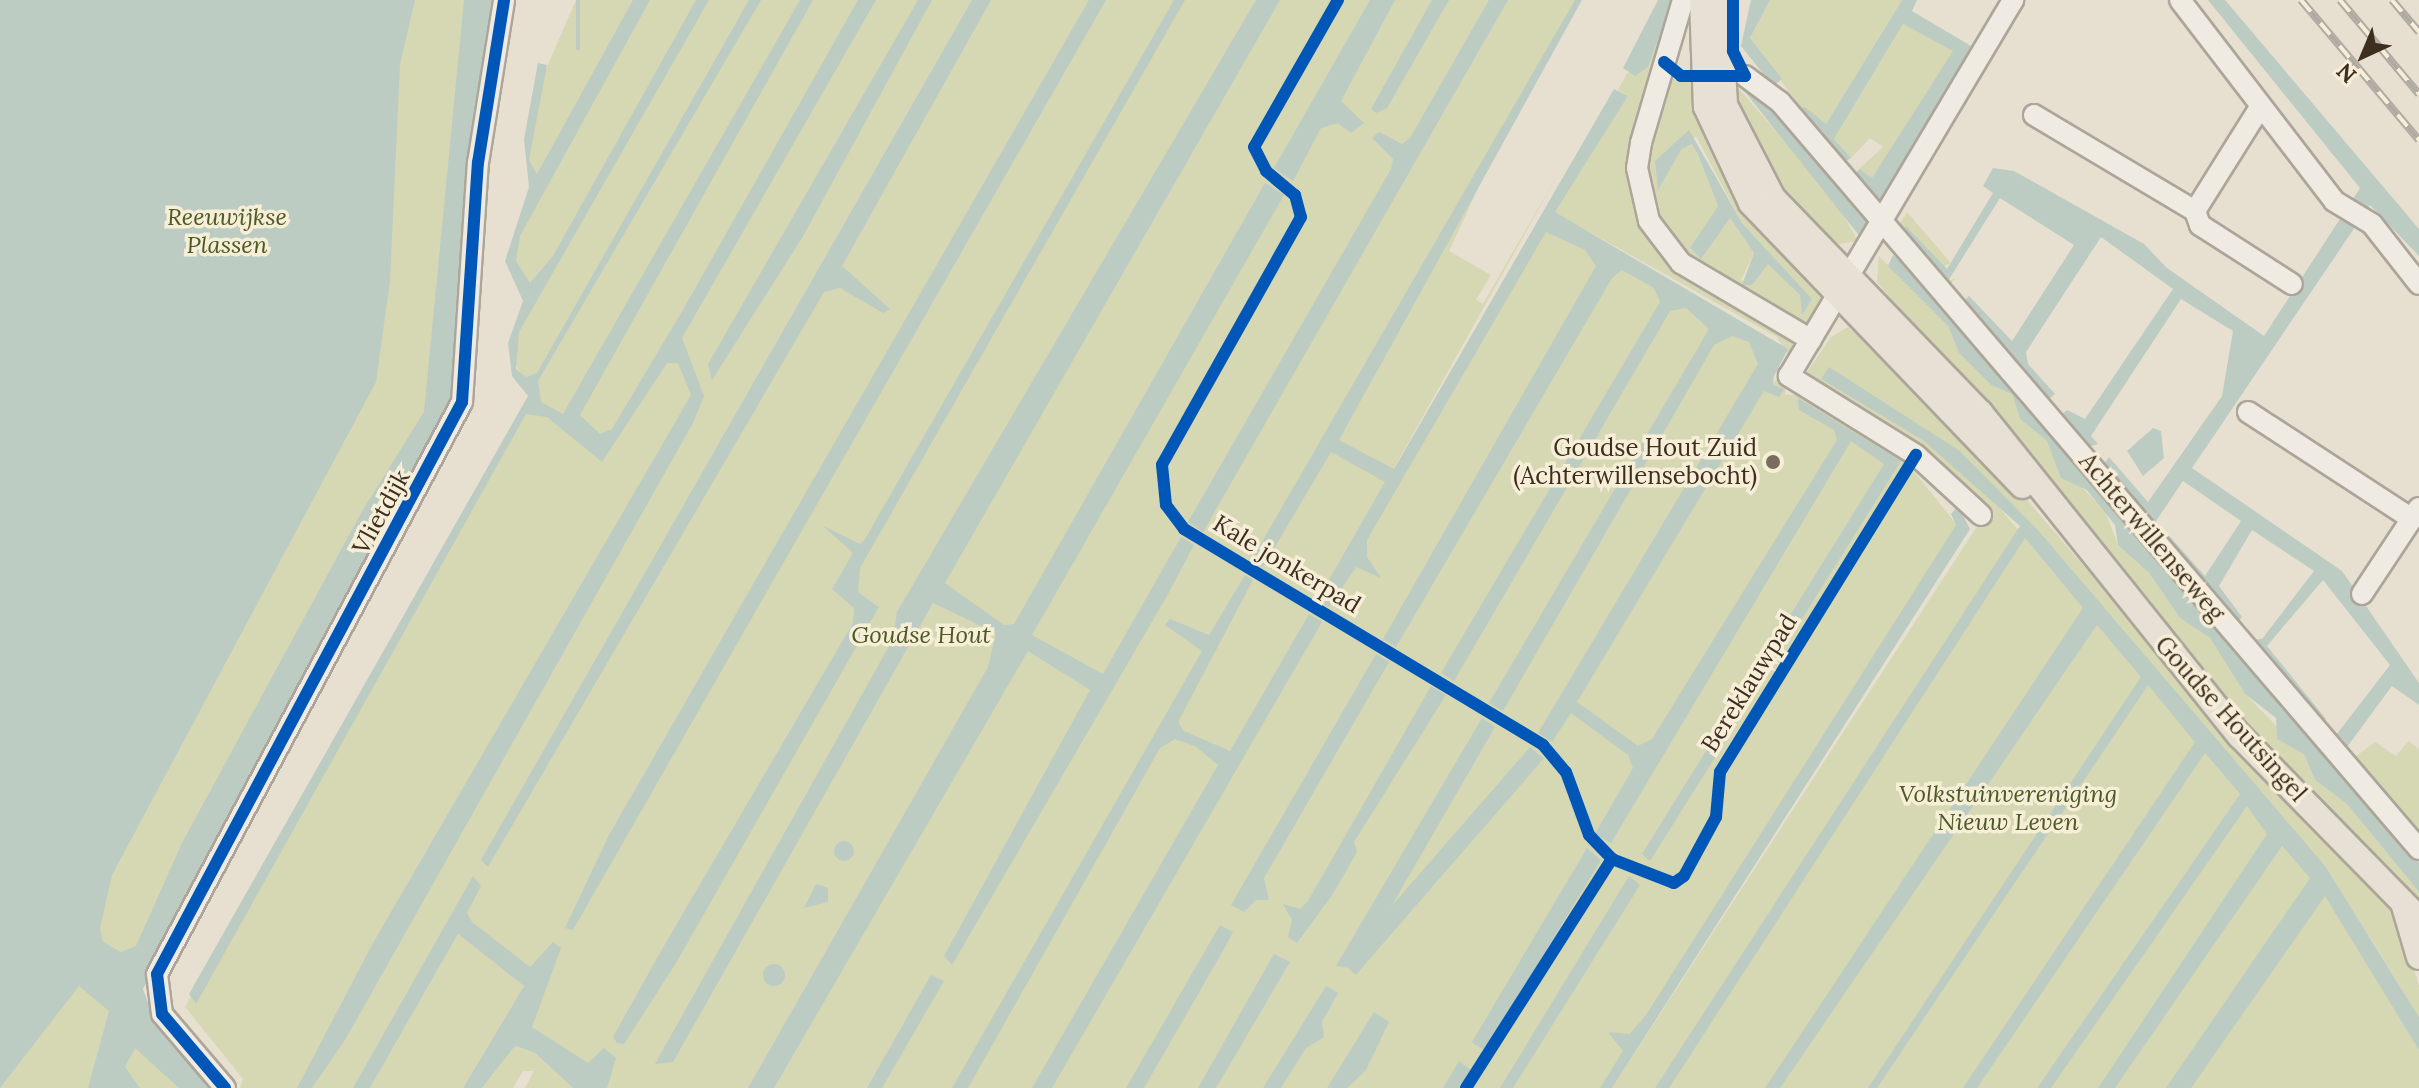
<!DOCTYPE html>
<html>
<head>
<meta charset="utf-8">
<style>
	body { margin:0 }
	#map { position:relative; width:2419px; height:1088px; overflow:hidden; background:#e7e0d1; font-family:Lora,serif }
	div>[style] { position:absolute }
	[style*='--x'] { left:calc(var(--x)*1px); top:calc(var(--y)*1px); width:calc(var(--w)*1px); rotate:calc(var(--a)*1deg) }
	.green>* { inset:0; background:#d6d7b3 }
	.water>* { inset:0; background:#bcccc2; transform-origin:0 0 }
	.round { border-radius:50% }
	.roads { filter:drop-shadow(2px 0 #ada599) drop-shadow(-2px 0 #ada599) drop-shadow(0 2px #ada599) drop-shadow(0 -2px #ada599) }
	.minor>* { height:20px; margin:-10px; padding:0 10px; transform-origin:10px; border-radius:10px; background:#efebe3 }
	.major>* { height:24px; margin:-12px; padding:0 12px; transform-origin:12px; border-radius:12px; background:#e6e1d4 }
	.rail>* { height:8px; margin-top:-4px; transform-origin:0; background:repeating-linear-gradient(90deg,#f7eed8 0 15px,#afaaa2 0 30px); box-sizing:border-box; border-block:2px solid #afaaa2 }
	.cycleway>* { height:12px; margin:-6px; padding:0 6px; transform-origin:6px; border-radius:6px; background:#0057b8 }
	.dots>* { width:22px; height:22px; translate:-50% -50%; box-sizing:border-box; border:4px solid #f7eed8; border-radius:50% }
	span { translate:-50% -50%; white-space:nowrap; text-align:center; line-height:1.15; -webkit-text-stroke:7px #f7eed8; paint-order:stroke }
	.park-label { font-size:24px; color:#4d5a26; font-style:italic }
	.poi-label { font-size:24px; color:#3d2e20 }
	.right { translate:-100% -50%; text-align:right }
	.street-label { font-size:24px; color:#3d2e20 }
	.north { position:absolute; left:2323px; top:16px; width:80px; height:80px; -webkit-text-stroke:6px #f7eed8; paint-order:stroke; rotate:224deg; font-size:22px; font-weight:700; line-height:32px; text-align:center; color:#3d2e20 }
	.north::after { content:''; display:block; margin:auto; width:28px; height:36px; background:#3d2e20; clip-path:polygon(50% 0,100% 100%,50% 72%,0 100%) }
</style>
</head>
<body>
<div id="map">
	<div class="green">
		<div style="clip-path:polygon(0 0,489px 0,437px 405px,130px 996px,203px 1088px,0 1088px)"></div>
		<div style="clip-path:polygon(576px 0,1577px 0,1330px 441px,1395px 479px,1550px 211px,1765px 341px,1765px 382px,1783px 389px,1773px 385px,1788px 355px,1777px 337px,1554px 212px,1628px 96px,1618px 90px,1627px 73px,1648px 67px,1673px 0,1632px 144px,1650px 238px,1687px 275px,1789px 337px,1796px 352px,1780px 381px,1786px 385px,1785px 395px,1803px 394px,1903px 458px,1957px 525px,1604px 1088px,597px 1088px,518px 1028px,534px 983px,453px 924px,359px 1088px,240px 1088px,243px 1079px,185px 1007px,533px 399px,512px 357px,529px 297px,510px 257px,535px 183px,527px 165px,533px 99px)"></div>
		<div style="clip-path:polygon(1770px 0,1902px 0,1826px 124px,1800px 107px,1750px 38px)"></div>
		<div style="clip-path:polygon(1903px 24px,1954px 51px,1872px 179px,1859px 169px,1883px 147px,1870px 138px,1851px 158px,1834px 139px)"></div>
		<div style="clip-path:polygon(1971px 46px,1976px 50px,1887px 207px,1884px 191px)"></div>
		<div style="clip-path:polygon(evenodd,1669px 78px,1694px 82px,1705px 132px,1731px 187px,1825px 295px,1811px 327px,1680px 252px,1657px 225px,1645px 191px,1645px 152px,1669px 78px,1696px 136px,1742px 223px,1812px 299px,1802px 316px,1800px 295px,1774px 267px,1767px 264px,1752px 285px,1741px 280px,1754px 253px,1729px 217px,1702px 258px,1690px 249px,1718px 206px,1693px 144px,1681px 150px,1696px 136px)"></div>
		<div style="clip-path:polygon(1733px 82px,1832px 196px,1858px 241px,1838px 244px,1772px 181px,1760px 166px)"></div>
		<div style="clip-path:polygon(1562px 167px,1393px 470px,1338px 440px,1482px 180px,1449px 251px,1491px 275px,1476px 300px,1483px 304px)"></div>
		<div style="clip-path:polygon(1907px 212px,1951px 263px,1942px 267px,1907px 226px,1948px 281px,1957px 278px,1947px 286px,1895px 233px)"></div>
		<div style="clip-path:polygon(1879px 256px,1948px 326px,1959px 353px,1991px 385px,2012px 394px,2020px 419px,2047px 441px,2064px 479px,2077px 482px,2105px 511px,2118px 545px,2149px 573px,2180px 618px,2210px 638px,2245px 694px,2304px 754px,2315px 780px,2347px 804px,2419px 892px,2419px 909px,2232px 711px,1877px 282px)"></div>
		<div style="clip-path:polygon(1848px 327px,1972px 436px,2193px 693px,2396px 911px,2419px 986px,2419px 1017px,2368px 934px,2259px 792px,2037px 529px,1960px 451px,1822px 379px,1924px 441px,1982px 487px,2240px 794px,2037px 1088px,1612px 1088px,1989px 508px,1927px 456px,1811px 380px,1808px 371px,1831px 337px)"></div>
		<div style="clip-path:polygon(2409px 741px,2419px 749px,2419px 840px,2370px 787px,2374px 779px,2355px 757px,2375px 742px,2396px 756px)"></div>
		<div style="clip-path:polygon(2248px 791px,2367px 942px,2419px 1025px,2419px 1088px,2043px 1088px)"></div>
		<div style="clip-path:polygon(458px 934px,524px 986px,463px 1088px,370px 1088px)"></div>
		<div style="clip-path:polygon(515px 1046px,535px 1053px,573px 1088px,525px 1088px,534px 1071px,523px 1071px,513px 1088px,482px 1088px)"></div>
	</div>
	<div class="water">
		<div style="clip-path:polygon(0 0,415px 0,400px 64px,390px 281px,376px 382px,112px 875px,100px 928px,103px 942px,121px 952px,136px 946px,182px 843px,361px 513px,424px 412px,464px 0,493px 0,458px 390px,143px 989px,152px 1015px,214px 1088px,179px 1088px,135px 1048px,125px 1067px,140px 1088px,88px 1088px,109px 1011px,79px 986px,0 1088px)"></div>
		<div style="left:576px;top:0;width:4px;height:50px"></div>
		<div style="clip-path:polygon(633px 0,650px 0,520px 236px,516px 261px,530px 283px,553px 256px,696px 0,709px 0,519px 332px,516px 369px,526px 377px,537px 373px,749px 0,761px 0,538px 381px,541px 402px,563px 414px,800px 0,813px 0,580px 415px,600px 434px,612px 429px,684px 308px,858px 0,876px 0,682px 338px,704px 396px,693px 423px,345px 1040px,312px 1088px,297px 1088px,373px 943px,691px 395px,678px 363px,667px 363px,602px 462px,547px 417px,526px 414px,196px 1004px,189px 994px,528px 396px,512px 376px,508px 343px,523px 301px,505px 261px,529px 187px,524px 139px,538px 63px,547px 65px,529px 160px,537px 174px)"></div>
		<div style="clip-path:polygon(918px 0,932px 0,802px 238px,712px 380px,708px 364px)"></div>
		<div style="clip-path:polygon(972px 0,991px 0,842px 266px,890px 309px,883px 313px,840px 288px,824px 292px,488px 867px,481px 860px)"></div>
		<div style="clip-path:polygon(1089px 0,1106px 0,573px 930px,565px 928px,609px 835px)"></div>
		<div style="clip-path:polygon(1174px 0,1185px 0,860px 568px,858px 592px,879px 607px,676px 963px,624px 1044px,617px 1043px,613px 1037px,661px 951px,853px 623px,854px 608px,832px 589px,853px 553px,823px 526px,860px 544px,865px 539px)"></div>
		<div style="clip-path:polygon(1256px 0,1280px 0,945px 583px,1004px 625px,1014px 624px,1265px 183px,1284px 195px,1032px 635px,1103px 674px,1181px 537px,1194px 545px,1167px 596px,952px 965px,944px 956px,1090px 690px,1028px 651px,774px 1088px,748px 1088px,988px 667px,996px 633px,933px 603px,673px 1062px,655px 1064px,893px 639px,897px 612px)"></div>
		<div style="clip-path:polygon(1370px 0,1395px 0,1341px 101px,1364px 123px,1351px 133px,1338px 123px,1321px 128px,1293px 181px,1274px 168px)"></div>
		<div style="clip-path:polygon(1432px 0,1449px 0,1387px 108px,1376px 113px,1371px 109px)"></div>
		<div style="clip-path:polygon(1489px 0,1508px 0,1203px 532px,1188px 522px,1391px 169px,1393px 159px,1372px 138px,1379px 132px,1402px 144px,1410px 138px)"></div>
		<div style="clip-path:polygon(1575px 0,1582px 0,1339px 440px,1394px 469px,1614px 89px,1628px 96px,1555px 212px,1788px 349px,1774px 376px,1773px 385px,1784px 389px,1779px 397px,1764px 391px,1577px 702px,1638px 746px,1652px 739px,1837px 440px,1834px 430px,1799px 410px,1798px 398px,1901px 461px,1650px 861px,1642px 854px,1884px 464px,1851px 441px,1611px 843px,1595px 834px,1633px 768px,1628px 755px,1571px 713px,1552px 742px,1538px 733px,1758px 364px,1749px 342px,1732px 336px,1714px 345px,1503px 711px,1489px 703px,1709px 329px,1686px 308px,1670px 311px,1454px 681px,1441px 673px,1660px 302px,1654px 288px,1622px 270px,1612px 278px,1396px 647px,1383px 639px,1596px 266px,1585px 250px,1546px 232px,1367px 540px,1367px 557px,1381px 578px,1356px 567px,1329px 607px,1318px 599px,1385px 482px,1331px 452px,1263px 567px,1252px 559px)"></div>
		<div style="clip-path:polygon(1658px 0,1673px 0,1648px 67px,1635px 76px,1623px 68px)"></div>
		<div style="clip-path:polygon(1751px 0,1770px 0,1750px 38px,1782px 79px,1773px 86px,1741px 46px)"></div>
		<div style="clip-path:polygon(1902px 0,1917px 0,1912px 11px,1971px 46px,1880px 205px,1853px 178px,1859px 169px,1872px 178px,1953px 51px,1903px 24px,1834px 139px,1851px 158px,1841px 164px,1797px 110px,1805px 107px,1826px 124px)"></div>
		<div style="clip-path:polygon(evenodd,2208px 0,2225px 0,2419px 229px,2419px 256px,2370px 205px,2192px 468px,2342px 571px,2419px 683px,2419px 705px,2392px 686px,2347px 747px,2374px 779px,2370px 787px,2333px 739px,2390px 665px,2323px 580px,2267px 646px,2326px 719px,2320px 724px,2251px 640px,2262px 639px,2314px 571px,2252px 530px,2219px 586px,2242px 617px,2233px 627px,2101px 468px,2109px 457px,2148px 502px,2222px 396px,2233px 331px,2181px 299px,2091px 436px,2098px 444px,2085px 448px,2060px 416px,2067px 410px,2085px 419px,2173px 289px,2101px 237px,2026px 352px,2028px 364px,2055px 394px,2048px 400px,1962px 303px,1969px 296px,2012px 341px,2074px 245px,2000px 198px,1948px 281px,1900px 234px,1906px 226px,1947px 269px,1993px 193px,1983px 186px,1993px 168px,2014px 171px,2144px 244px,2167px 268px,2264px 336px,2360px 188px,2208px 0,2183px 481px,2241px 521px,2205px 576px,2156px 521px,2183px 481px)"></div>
		<div style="clip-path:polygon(1738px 83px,1766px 99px,1870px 220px,1861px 238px)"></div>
		<div style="clip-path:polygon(1689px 130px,1742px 223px,1812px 299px,1802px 316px,1800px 295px,1768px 264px,1752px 285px,1742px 285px,1754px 253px,1730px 218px,1701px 259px,1690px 248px,1718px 206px,1697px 153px,1692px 144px,1681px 150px,1658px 190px,1655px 161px)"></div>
		<div style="clip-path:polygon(1893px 255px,1930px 288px,2419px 862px,2419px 892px,2347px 804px,2315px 780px,2304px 754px,2277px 739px,2276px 718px,2245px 694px,2210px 638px,2180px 618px,2149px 573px,2118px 545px,2115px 525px,2087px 490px,2061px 478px,2047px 441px,2020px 419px,2012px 394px,1991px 385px,1959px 353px,1948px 326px,1888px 266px)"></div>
		<div style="clip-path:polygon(1829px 367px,1960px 451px,2037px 529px,2325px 866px,2419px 1017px,2419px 1050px,2325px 896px,2191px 1088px,2166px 1088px,2310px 878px,2282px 846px,2115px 1088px,2098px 1088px,2267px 834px,2247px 806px,2051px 1088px,2037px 1088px,2240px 794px,2205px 753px,1977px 1088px,1963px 1088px,2195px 742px,2148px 685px,1877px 1088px,1868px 1088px,2141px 677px,2097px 625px,1780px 1088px,1765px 1088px,2083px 608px,2025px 538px,1669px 1088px,1655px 1088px,2020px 526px,1924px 441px,1821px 379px)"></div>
		<div style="clip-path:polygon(2153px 428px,2161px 431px,2164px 458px,2143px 476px,2127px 451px)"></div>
		<div style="clip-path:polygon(1958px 506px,1970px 529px,1612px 1088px,1600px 1088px,1623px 1051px,1608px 1032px,1630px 1034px,1646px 1015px,1956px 525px,1951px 514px)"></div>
		<div style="clip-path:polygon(1245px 575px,1253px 580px,1178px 722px,1184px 731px,1230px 751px,1309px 614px,1322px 622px,1052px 1088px,1032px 1088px,1218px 765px,1195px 746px,1175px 739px,1160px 748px,968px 1088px,952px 1088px,1202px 651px,1165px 625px,1170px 619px,1209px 635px)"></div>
		<div style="clip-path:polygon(1376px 654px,1389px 662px,1264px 878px,1269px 900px,1256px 900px,1244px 912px,1231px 905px)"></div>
		<div style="clip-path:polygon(1431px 686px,1446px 695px,1354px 842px,1357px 852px,1333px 894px,1297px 943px,1288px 937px,1292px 920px,1283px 904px,1300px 909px,1308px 901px)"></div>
		<div style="clip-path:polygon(1482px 718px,1495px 727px,1355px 969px,1336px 966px)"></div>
		<div style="left:1530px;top:747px;width:18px;height:286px;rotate:41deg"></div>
		<div class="round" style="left:834px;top:841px;width:20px;height:20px"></div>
		<div style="clip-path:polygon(1587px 848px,1601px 860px,1485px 1051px,1472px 1042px)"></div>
		<div style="clip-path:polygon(473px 876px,481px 886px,467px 913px,472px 922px,530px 967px,553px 942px,561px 948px,532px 1027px,588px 1063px,604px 1048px,616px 1058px,607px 1088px,573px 1088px,535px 1053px,515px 1046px,482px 1088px,463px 1088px,524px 986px,458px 934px,370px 1088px,353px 1088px)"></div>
		<div style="clip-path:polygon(1629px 876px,1640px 885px,1513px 1088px,1500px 1088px)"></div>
		<div style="clip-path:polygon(816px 884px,828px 888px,828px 902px,804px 908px)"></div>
		<div style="clip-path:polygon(1220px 925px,1233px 932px,1224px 949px,1144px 1088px,1126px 1088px)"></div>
		<div style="clip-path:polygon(1274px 954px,1290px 962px,1216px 1088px,1198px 1088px)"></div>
		<div class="round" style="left:763px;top:964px;width:22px;height:22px"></div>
		<div style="clip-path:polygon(931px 975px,944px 981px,882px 1088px,867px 1088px)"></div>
		<div style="clip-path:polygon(1326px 986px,1338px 993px,1322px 1022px,1324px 1037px,1306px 1048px,1281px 1088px,1263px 1088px)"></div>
		<div style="clip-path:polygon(1374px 1012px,1389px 1022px,1366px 1070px,1347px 1088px,1327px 1088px)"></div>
		<div style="clip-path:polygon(1459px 1061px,1471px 1070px,1461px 1088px,1443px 1088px)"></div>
	</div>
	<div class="roads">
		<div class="minor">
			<div style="--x:1683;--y:0;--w:149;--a:106.4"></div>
			<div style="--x:1641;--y:143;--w:25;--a:99"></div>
			<div style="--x:1637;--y:168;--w:54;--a:77.2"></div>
			<div style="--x:1649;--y:221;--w:53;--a:52.7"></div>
			<div style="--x:1681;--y:263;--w:151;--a:30.6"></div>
			<div style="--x:2180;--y:0;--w:253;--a:52.5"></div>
			<div style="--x:2334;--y:201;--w:44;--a:31.2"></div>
			<div style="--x:2372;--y:224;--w:76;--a:51.9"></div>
			<div style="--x:1745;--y:76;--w:44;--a:36.6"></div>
			<div style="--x:1780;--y:102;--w:983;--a:49.46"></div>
			<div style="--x:2034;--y:115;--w:187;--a:30.8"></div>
			<div style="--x:2195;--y:211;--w:15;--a:70"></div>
			<div style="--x:2200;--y:225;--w:109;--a:32.7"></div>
			<div style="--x:2195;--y:211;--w:120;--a:-57.9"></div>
			<div style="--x:2248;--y:412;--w:196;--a:33.1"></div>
			<div style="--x:1981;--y:515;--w:88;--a:-137.3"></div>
			<div style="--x:1916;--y:455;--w:150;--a:-148.1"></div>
			<div style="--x:1789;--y:376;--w:438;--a:-59.2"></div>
			<div style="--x:2362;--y:594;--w:103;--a:-56.5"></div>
			<div style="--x:225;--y:1088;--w:97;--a:-130.4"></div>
			<div style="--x:162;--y:1014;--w:40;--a:-97.1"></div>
			<div style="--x:157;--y:974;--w:648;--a:-61.93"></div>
			<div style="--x:462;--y:402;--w:240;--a:-86.2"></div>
			<div style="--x:478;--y:163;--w:165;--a:-80.9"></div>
		</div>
		<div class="major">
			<div style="--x:1702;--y:0;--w:107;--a:87.9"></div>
			<div style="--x:1706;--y:107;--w:106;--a:64.9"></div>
			<div style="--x:1751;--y:203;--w:392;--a:46.2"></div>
			<div style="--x:1719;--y:0;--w:105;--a:86.7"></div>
			<div style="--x:1725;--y:105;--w:105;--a:62.7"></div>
			<div style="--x:1773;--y:198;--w:298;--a:46"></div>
			<div style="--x:1980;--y:412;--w:414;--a:51.3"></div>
			<div style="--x:2239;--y:735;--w:257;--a:45.6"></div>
			<div style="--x:2404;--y:906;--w:53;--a:73.6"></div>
		</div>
	</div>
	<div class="rail">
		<div style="--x:2301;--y:0;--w:183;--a:49.9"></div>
		<div style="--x:2340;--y:0;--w:123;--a:50"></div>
		<div style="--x:2392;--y:0;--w:42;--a:49.8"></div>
	</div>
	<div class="cycleway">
		<div style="--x:1338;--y:0;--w:169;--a:119.7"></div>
		<div style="--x:1254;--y:147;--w:27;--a:63"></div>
		<div style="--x:1266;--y:171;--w:38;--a:40"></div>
		<div style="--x:1295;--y:195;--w:23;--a:75"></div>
		<div style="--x:1301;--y:217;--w:284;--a:119.3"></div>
		<div style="--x:1162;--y:465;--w:40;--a:84.3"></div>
		<div style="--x:1166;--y:505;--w:30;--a:53"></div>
		<div style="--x:1184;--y:529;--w:419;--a:31"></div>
		<div style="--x:1543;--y:745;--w:35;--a:50"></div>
		<div style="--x:1566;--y:772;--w:67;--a:69.9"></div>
		<div style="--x:1589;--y:835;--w:33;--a:46"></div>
		<div style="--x:1664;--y:62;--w:22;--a:39"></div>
		<div style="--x:1681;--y:76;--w:64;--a:0"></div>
		<div style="--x:1745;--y:76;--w:28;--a:-116"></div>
		<div style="--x:1733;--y:51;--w:51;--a:-90"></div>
		<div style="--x:1612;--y:859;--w:66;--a:21.2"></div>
		<div style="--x:1674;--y:883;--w:12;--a:-35"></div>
		<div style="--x:1684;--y:876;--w:67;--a:-61.5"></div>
		<div style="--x:1716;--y:817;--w:45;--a:-84.9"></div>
		<div style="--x:1720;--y:772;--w:373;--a:-58.3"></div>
		<div style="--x:225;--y:1088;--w:97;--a:-130.4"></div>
		<div style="--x:162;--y:1014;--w:40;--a:-97.1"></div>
		<div style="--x:157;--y:974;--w:648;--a:-61.93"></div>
		<div style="--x:462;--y:402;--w:240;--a:-86.2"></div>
		<div style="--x:478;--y:163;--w:165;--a:-80.9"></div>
		<div style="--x:1466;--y:1088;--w:272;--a:-57.5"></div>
	</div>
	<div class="dots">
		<div style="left:1773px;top:462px;background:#786c5e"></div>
	</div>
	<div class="park-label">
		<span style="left:227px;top:231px">Reeuwijkse<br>Plassen</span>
		<span style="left:921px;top:635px">Goudse Hout</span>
		<span style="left:2008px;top:808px">Volkstuinvereniging<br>Nieuw Leven</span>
	</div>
	<div class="poi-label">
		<span class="right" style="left:1757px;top:462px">Goudse Hout Zuid<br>(Achterwillensebocht)</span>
	</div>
	<div class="street-label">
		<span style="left:381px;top:512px;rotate:-61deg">Vlietdijk</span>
		<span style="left:2152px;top:537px;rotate:50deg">Achterwillenseweg</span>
		<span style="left:1287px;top:564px;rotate:31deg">Kale jonkerpad</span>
		<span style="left:1749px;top:683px;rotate:-58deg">Bereklauwpad</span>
		<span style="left:2231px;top:719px;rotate:48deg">Goudse Houtsingel</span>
	</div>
	<div class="north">N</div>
</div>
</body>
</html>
